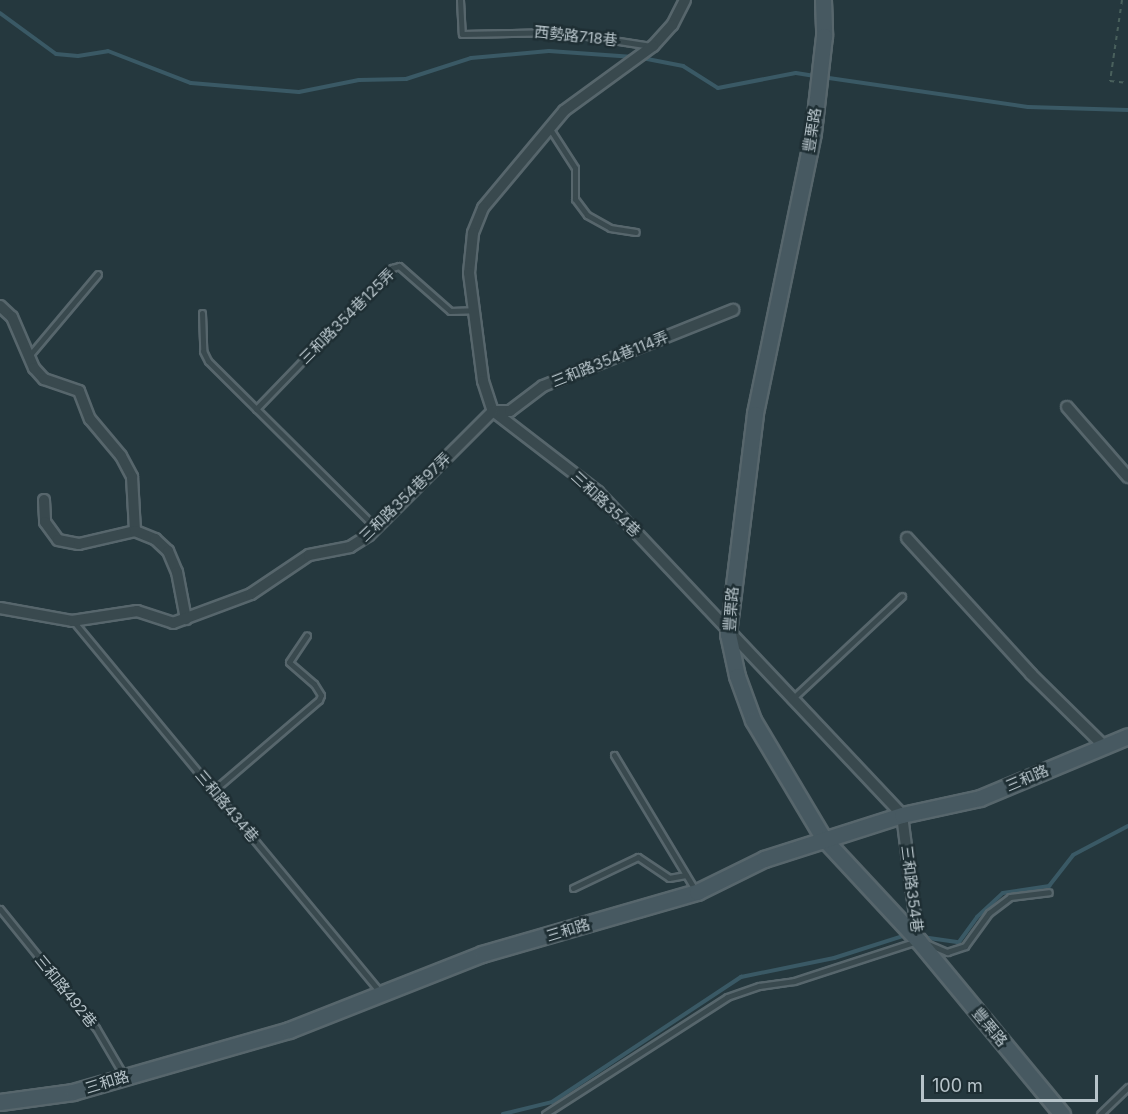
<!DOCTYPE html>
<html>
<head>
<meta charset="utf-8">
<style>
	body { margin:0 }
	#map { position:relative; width:1128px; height:1114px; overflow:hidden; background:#25383e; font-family:Inter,"Noto Sans TC",sans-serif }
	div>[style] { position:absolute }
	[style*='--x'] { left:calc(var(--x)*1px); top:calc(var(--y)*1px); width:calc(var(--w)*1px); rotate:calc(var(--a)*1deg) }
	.stream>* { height:4px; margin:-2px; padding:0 2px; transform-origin:2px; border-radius:2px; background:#3a5965 }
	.path>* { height:2px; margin-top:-1px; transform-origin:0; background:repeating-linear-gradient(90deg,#49605c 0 4.5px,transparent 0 9px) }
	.roads { filter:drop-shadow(2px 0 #57666c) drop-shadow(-2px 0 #57666c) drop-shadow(0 2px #57666c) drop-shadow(0 -2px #57666c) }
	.lane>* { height:5px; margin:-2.5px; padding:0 2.5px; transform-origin:2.5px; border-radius:2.5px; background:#39494e }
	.street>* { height:10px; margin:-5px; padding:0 5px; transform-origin:5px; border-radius:5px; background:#39494e }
	.secondary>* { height:15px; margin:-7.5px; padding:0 7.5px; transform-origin:7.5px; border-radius:7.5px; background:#475961 }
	span { translate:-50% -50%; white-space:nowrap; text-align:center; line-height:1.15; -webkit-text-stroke:5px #1e2e33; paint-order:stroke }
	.street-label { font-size:15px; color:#b6c3c9 }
	.scale { position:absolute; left:921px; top:1075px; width:177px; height:27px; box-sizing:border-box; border:3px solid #b6c3c9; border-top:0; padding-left:8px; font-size:18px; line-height:21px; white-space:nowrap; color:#b6c3c9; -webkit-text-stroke:4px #1e2e33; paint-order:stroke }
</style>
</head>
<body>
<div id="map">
	<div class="stream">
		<div style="--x:0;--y:13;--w:69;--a:36.2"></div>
		<div style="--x:56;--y:54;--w:22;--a:5"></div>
		<div style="--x:78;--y:56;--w:30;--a:-9"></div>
		<div style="--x:108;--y:51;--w:89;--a:21.1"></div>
		<div style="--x:191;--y:83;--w:108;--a:4.8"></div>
		<div style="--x:299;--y:92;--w:61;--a:-11.3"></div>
		<div style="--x:359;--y:80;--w:47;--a:-1.2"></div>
		<div style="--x:406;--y:79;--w:68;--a:-17.9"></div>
		<div style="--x:471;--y:58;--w:78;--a:-5.1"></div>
		<div style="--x:549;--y:51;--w:85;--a:4"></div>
		<div style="--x:642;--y:58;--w:42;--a:11"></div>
		<div style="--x:683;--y:66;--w:41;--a:32.2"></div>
		<div style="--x:718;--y:88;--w:79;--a:-10.9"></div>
		<div style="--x:796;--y:73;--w:19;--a:9"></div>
		<div style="--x:822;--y:77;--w:208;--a:8.3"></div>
		<div style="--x:1028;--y:107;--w:100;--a:1.7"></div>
		<div style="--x:922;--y:937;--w:37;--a:8"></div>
		<div style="--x:959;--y:942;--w:31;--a:-54"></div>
		<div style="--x:977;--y:917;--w:35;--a:-43"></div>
		<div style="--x:1003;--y:893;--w:47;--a:-8.7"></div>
		<div style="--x:1049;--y:886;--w:39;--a:-52"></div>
		<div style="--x:1073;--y:855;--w:62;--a:-27.8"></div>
		<div style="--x:503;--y:1114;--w:50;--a:-13.8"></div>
		<div style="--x:552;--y:1102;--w:227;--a:-33.5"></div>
		<div style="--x:741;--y:977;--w:95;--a:-11.5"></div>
		<div style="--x:834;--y:958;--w:76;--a:-17.7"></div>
	</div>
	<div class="path">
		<div style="--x:1122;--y:0;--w:82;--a:98.4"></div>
		<div style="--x:1110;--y:81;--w:18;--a:6"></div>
	</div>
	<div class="roads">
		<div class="lane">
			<div style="--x:460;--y:0;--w:34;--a:87"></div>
			<div style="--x:462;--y:34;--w:99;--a:-1.2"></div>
			<div style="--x:561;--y:32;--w:91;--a:8.8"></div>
			<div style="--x:550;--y:129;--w:46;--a:57.3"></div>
			<div style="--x:575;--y:168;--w:31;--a:90"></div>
			<div style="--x:575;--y:199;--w:20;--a:53"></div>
			<div style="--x:587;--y:215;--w:26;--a:29"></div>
			<div style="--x:610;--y:228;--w:26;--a:9"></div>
			<div style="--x:202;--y:313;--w:38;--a:88"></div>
			<div style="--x:203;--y:351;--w:11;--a:63"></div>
			<div style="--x:208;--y:361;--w:237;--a:44.8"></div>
			<div style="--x:29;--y:356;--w:107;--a:-49.9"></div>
			<div style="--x:256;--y:409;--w:196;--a:-46"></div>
			<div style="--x:392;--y:268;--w:7;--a:-16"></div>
			<div style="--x:399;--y:266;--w:68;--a:41.4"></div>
			<div style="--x:450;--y:311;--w:24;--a:-2"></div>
			<div style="--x:74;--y:622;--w:480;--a:50.4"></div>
			<div style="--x:791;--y:700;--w:152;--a:-43.1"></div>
			<div style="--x:614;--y:755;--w:157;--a:59"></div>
			<div style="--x:214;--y:790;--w:138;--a:-40.6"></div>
			<div style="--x:319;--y:700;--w:5;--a:-68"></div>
			<div style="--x:321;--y:695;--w:13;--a:-122"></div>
			<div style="--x:314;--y:684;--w:33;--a:-139"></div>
			<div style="--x:289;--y:662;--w:32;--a:-56"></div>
			<div style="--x:573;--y:888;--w:72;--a:-25.5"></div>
			<div style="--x:638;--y:857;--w:37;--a:34"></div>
			<div style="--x:669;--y:878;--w:17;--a:-10"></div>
			<div style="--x:0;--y:909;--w:153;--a:51.1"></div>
			<div style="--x:96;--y:1028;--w:56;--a:59.7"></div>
			<div style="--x:928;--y:944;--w:21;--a:23"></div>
			<div style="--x:947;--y:952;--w:19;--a:-18"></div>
			<div style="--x:965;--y:946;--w:41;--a:-54"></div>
			<div style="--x:989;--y:913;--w:26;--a:-37"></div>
			<div style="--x:1010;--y:897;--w:39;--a:-7"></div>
			<div style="--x:545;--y:1114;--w:216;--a:-32.7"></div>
			<div style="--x:727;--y:997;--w:34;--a:-19"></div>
			<div style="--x:759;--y:986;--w:35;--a:-8"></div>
			<div style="--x:794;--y:981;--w:129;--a:-18"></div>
			<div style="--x:1100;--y:1114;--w:39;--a:-44"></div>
		</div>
		<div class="street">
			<div style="--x:685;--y:0;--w:28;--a:117"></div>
			<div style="--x:672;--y:25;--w:28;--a:132"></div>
			<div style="--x:653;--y:46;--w:110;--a:143.9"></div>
			<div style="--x:564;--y:111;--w:126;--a:129.9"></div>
			<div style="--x:483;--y:208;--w:27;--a:112"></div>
			<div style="--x:473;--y:233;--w:40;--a:95.7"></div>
			<div style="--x:469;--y:273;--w:109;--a:82.6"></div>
			<div style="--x:483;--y:381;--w:32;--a:72"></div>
			<div style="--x:493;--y:411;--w:133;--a:37.6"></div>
			<div style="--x:598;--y:492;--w:444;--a:46.7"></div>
			<div style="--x:902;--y:815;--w:126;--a:82.7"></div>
			<div style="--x:0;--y:306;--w:16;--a:43"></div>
			<div style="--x:12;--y:317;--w:56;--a:66.7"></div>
			<div style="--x:34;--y:368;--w:15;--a:48"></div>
			<div style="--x:44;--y:379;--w:37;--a:19"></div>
			<div style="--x:79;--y:391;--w:30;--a:69"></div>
			<div style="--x:90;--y:419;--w:48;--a:50"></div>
			<div style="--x:121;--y:456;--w:24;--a:62"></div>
			<div style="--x:132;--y:477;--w:54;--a:86.8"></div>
			<div style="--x:1067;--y:407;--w:93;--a:48.9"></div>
			<div style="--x:493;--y:411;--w:17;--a:0"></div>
			<div style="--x:510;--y:411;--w:41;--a:-37.1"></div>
			<div style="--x:543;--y:386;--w:205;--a:-21.8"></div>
			<div style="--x:44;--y:500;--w:22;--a:87"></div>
			<div style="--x:45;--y:522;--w:22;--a:54"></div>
			<div style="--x:58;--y:540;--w:21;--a:11"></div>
			<div style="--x:79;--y:544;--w:57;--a:-13.1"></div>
			<div style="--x:135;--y:531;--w:22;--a:22"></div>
			<div style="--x:155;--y:539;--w:18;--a:43"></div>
			<div style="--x:168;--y:551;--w:23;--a:67"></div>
			<div style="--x:177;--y:572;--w:48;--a:79.2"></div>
			<div style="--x:907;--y:538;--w:184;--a:47.6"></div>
			<div style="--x:1031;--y:674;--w:103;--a:44.6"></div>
			<div style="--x:0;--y:608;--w:73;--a:10.2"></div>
			<div style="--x:72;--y:621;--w:66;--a:-8.7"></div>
			<div style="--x:137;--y:611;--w:38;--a:18"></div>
			<div style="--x:173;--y:623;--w:83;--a:-20.4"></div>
			<div style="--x:251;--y:594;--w:70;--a:-33.9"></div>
			<div style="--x:309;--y:555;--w:42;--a:-11"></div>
			<div style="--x:350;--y:547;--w:22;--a:-32"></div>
			<div style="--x:369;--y:535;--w:175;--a:-45"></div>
		</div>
		<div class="secondary">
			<div style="--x:823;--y:0;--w:36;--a:88"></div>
			<div style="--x:824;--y:36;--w:98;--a:96.5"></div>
			<div style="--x:813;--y:133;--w:287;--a:101.7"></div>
			<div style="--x:755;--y:414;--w:222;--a:97"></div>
			<div style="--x:728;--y:634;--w:43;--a:77.9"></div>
			<div style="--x:737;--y:676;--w:47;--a:70"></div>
			<div style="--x:753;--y:720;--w:139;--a:59.2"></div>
			<div style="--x:824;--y:839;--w:138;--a:47.1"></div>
			<div style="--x:918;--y:940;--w:226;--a:50.4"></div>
			<div style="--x:0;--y:1102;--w:74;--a:-7.8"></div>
			<div style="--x:73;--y:1092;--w:225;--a:-16"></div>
			<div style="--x:289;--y:1030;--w:207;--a:-21.5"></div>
			<div style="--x:482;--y:954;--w:224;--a:-16.1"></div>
			<div style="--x:697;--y:892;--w:75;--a:-26.2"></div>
			<div style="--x:764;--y:859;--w:145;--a:-17.7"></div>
			<div style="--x:902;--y:815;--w:80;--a:-12.3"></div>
			<div style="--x:980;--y:798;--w:160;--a:-22.7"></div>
		</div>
	</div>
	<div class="street-label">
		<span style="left:576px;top:36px;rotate:6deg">西勢路718巷</span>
		<span style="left:812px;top:130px;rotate:-81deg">豐栗路</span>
		<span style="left:347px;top:316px;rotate:-45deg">三和路354巷125弄</span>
		<span style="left:610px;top:359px;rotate:-22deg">三和路354巷114弄</span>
		<span style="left:405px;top:497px;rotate:-44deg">三和路354巷97弄</span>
		<span style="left:606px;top:504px;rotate:43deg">三和路354巷</span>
		<span style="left:731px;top:609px;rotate:-86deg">豐栗路</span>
		<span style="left:1027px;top:778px;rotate:-23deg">三和路</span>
		<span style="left:227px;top:806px;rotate:50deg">三和路434巷</span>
		<span style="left:912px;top:889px;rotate:83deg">三和路354巷</span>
		<span style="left:568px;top:930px;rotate:-17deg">三和路</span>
		<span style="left:66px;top:991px;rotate:51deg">三和路492巷</span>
		<span style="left:990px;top:1027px;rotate:50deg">豐栗路</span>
		<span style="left:107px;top:1082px;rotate:-17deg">三和路</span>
	</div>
	<div class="scale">100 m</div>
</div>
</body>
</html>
